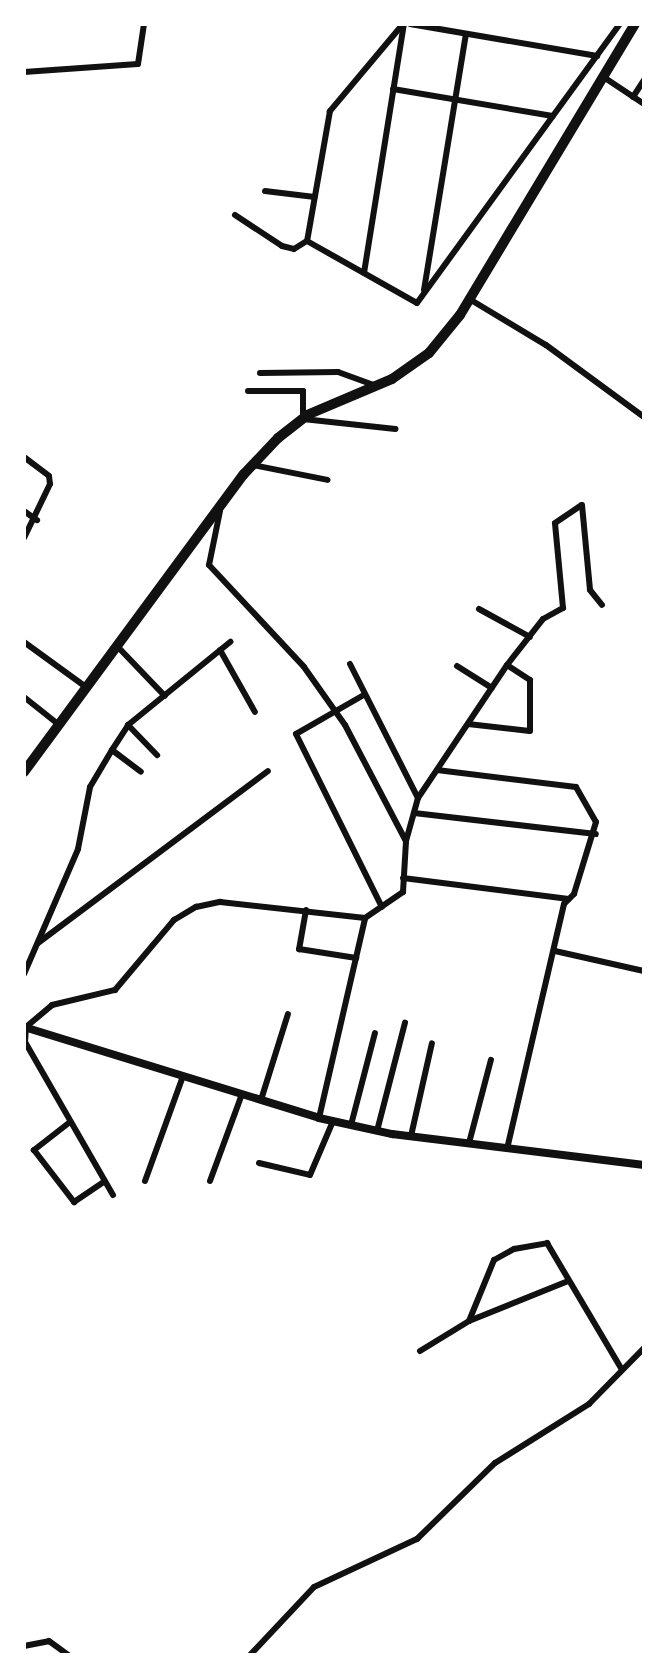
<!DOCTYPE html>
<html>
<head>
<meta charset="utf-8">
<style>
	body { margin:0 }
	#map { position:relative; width:668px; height:1679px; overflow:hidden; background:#fff; font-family:"PT Sans Narrow",sans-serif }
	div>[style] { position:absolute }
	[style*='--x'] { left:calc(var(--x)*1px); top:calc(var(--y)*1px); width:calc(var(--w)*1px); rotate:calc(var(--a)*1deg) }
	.minor>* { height:6px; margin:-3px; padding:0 3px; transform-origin:3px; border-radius:3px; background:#111 }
	.tertiary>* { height:8px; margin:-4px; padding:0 4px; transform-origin:4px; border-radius:4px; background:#111 }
	.primary>* { height:10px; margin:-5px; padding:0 5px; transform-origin:5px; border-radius:5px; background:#111 }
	span { translate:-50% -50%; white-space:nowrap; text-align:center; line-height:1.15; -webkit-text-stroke:6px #fff; paint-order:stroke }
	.frame { position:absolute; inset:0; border:26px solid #fff; pointer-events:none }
</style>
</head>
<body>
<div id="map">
	<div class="minor">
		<div style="--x:403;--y:24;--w:114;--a:130"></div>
		<div style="--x:330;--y:111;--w:132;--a:100"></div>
		<div style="--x:307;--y:241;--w:126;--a:29.4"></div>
		<div style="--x:417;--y:303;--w:345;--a:-54"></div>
		<div style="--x:410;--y:24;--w:190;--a:9.7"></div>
		<div style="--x:24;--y:72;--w:114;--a:-4"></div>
		<div style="--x:138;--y:64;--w:40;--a:-81.5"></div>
		<div style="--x:605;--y:78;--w:47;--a:33.7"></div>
		<div style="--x:393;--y:89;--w:162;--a:9.6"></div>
		<div style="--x:633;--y:97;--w:20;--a:-57"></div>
		<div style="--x:265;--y:191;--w:50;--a:6.8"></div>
		<div style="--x:235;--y:215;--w:56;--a:33.4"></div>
		<div style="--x:282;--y:246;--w:12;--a:14"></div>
		<div style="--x:294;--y:249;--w:15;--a:-32"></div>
		<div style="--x:364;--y:273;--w:252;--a:-80.9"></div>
		<div style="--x:424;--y:290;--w:259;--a:-80.7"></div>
		<div style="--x:471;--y:300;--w:87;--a:31"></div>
		<div style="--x:546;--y:345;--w:122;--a:36.3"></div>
		<div style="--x:260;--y:373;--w:78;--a:-0.7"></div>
		<div style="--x:338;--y:372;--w:38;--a:20"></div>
		<div style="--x:248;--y:391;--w:55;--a:0"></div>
		<div style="--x:303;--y:391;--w:28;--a:90"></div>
		<div style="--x:303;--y:419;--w:93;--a:6.2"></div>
		<div style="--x:24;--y:457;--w:31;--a:37"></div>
		<div style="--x:49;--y:476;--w:8;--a:83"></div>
		<div style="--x:50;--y:484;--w:60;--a:115.7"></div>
		<div style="--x:253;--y:465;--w:76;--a:11.3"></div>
		<div style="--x:24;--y:511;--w:16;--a:35"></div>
		<div style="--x:220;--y:511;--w:55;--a:101.5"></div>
		<div style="--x:209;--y:565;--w:139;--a:47"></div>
		<div style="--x:304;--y:667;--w:71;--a:54.7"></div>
		<div style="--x:345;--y:725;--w:131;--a:62.3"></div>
		<div style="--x:479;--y:609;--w:58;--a:28.8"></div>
		<div style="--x:24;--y:642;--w:77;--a:36"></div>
		<div style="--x:117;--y:646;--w:69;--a:46.2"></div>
		<div style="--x:220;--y:650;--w:71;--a:60.6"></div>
		<div style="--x:350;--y:664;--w:150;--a:63.1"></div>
		<div style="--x:457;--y:666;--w:41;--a:32.2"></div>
		<div style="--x:362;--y:696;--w:76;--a:150.1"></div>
		<div style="--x:296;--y:734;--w:193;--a:63.6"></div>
		<div style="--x:24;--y:697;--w:43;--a:38.5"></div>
		<div style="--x:468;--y:724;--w:62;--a:6.4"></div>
		<div style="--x:530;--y:731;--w:51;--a:-90"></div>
		<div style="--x:530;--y:680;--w:27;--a:-147"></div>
		<div style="--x:128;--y:725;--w:42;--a:46"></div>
		<div style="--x:112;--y:750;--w:36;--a:37"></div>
		<div style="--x:437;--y:770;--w:140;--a:7"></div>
		<div style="--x:576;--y:787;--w:40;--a:60.3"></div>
		<div style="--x:596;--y:822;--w:75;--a:107"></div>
		<div style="--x:574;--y:894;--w:14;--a:135"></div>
		<div style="--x:564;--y:904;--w:251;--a:103.1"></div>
		<div style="--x:414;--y:813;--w:183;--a:6.6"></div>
		<div style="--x:403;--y:878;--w:167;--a:7.2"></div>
		<div style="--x:306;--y:910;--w:40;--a:100"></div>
		<div style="--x:299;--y:949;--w:58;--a:9"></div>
		<div style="--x:38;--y:943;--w:287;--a:-36.8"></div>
		<div style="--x:555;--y:951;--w:91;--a:12.7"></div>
		<div style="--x:24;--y:974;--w:136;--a:-66.6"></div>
		<div style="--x:78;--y:849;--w:63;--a:-79"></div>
		<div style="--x:90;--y:787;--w:43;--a:-59.3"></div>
		<div style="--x:112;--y:750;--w:30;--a:-57"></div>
		<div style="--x:128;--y:725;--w:132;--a:-39.1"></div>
		<div style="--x:261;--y:1100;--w:90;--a:-72.6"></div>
		<div style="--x:319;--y:1118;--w:205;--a:-77"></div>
		<div style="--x:70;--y:1122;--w:46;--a:142.1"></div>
		<div style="--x:34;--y:1150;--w:66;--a:52.4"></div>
		<div style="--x:74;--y:1202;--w:37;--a:-34"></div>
		<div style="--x:351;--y:1125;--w:95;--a:-75.4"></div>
		<div style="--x:377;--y:1131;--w:112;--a:-75.5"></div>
		<div style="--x:411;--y:1136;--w:95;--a:-77.3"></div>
		<div style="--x:469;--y:1143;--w:86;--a:-75.2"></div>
		<div style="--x:259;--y:1163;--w:52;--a:13.2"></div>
		<div style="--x:310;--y:1175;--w:59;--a:-66.9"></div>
		<div style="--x:145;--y:1181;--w:112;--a:-70.1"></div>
		<div style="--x:210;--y:1181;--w:93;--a:-69.8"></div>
		<div style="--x:113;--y:1195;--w:177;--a:-119.9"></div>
		<div style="--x:25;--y:1042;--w:15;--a:-86"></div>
		<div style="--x:26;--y:1027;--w:34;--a:-40"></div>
		<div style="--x:52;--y:1005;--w:65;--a:-13.4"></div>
		<div style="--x:115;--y:990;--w:92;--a:-49.9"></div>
		<div style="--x:174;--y:920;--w:26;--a:-31"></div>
		<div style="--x:196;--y:907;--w:25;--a:-12"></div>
		<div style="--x:220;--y:902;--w:146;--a:6.3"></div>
		<div style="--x:365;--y:918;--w:46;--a:-34.4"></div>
		<div style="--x:403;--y:892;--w:51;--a:-86.6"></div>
		<div style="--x:406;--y:841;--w:45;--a:-74.4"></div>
		<div style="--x:418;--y:798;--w:160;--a:-56.2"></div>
		<div style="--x:507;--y:665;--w:58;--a:-52"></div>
		<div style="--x:543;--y:619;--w:23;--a:-29"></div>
		<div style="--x:563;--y:608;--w:85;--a:-95.4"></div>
		<div style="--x:555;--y:523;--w:32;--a:-34"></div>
		<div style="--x:582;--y:505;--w:85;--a:84.6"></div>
		<div style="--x:590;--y:590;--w:19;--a:51"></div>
		<div style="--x:469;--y:1321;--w:107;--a:-22"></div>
		<div style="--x:420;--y:1351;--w:57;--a:-31.5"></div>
		<div style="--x:469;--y:1321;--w:66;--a:-67.7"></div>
		<div style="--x:494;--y:1260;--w:23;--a:-29"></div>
		<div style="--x:514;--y:1249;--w:34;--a:-10"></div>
		<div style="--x:547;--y:1243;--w:147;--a:59.4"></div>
		<div style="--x:24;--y:1646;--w:25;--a:-11"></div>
		<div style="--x:49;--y:1641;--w:24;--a:36"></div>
		<div style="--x:250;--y:1655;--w:93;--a:-46.7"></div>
		<div style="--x:314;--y:1587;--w:114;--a:-25"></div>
		<div style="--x:417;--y:1539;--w:109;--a:-44.3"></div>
		<div style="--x:495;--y:1463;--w:111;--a:-32.1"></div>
		<div style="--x:589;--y:1404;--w:78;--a:-45.5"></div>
	</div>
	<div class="tertiary">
		<div style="--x:24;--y:1027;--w:309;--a:17.1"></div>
		<div style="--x:319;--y:1118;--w:75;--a:12.4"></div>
		<div style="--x:392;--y:1134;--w:254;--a:7"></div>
	</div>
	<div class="primary">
		<div style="--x:24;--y:772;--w:370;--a:-53.6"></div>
		<div style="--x:244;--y:474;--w:50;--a:-46.6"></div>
		<div style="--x:278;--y:438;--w:37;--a:-38"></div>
		<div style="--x:307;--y:415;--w:92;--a:-23"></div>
		<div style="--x:392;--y:379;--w:45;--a:-35.1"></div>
		<div style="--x:429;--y:353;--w:49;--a:-50.8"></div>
		<div style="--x:460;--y:315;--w:340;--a:-59"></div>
	</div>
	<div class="frame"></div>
</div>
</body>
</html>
